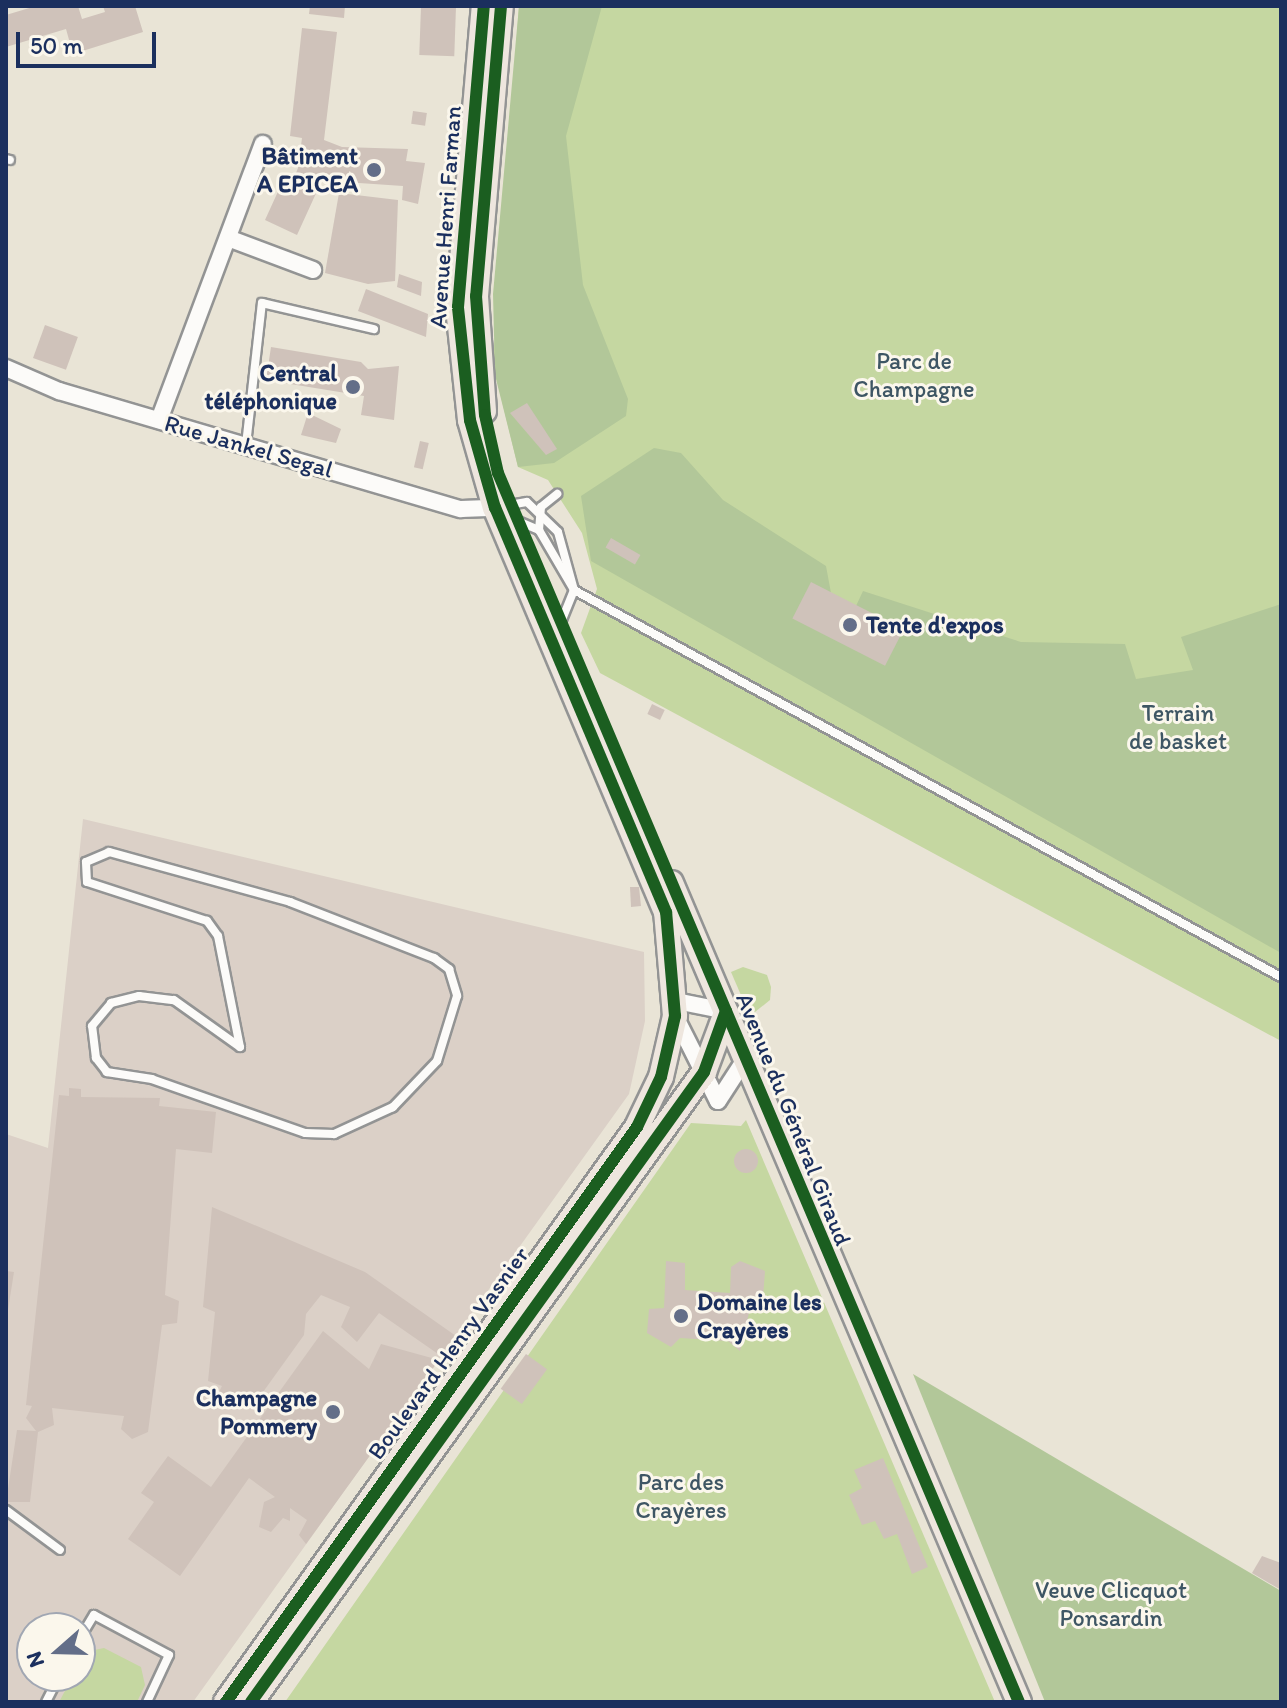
<!DOCTYPE html>
<html>
<head>
<meta charset="utf-8">
<style>
	body { margin:0 }
	#map { position:relative; width:1287px; height:1708px; overflow:hidden; background:#e9e4d6; font-family:Itim,sans-serif }
	div>[style] { position:absolute }
	[style*='--x'] { left:calc(var(--x)*1px); top:calc(var(--y)*1px); width:calc(var(--w)*1px); rotate:calc(var(--a)*1deg) }
	.industrial>* { inset:0; background:#dbd0c7 }
	.green>* { inset:0; background:#c5d7a1 }
	.forest>* { inset:0; background:#b2c799 }
	.building>* { inset:0; background:#cfc2ba; transform-origin:0 0 }
	.round { border-radius:50% }
	.roads { filter:drop-shadow(2px 0 #939494) drop-shadow(-2px 0 #939494) drop-shadow(0 2px #939494) drop-shadow(0 -2px #939494) }
	.service>* { height:8px; margin:-4px; padding:0 4px; transform-origin:4px; border-radius:4px; background:#fcfbf9 }
	.minor>* { height:16px; margin:-8px; padding:0 8px; transform-origin:8px; border-radius:8px; background:#fcfbf9 }
	.primary>* { height:24px; margin:-12px; padding:0 12px; transform-origin:12px; border-radius:12px; background:#eee6de }
	.cycleway>* { height:12px; margin:-6px; padding:0 6px; transform-origin:6px; border-radius:6px; background:#1b5e20 }
	.dots>* { width:22px; height:22px; translate:-50% -50%; box-sizing:border-box; border:4px solid #fbf7ec; border-radius:50% }
	span { translate:-50% -50%; white-space:nowrap; text-align:center; line-height:1.15; -webkit-text-stroke:6px #fbf7ec; paint-order:stroke }
	.poi-label { font-size:24px; color:#1b2f5e; font-weight:700 }
	.right { translate:-100% -50%; text-align:right }
	.left { translate:0 -50%; text-align:left }
	.street-label { font-size:24px; color:#1b2f5e }
	.park-label { font-size:24px; color:#3e5664 }
	.frame { position:absolute; inset:0; border:8px solid #1b2f5e; pointer-events:none }
	.north { position:absolute; left:16px; top:1612px; width:80px; height:80px; box-sizing:border-box; background:#fbf7ec; border:2px solid #a1a7b3; border-radius:50%; rotate:250deg; font-size:22px; font-weight:700; line-height:32px; text-align:center; color:#1b2f5e }
	.north::after { content:''; display:block; margin:auto; width:28px; height:36px; background:#636e88; clip-path:polygon(50% 0,100% 100%,50% 72%,0 100%) }
	.scale { position:absolute; left:16px; top:32px; width:140px; height:36px; box-sizing:border-box; border:4px solid #1b2f5e; border-top:0; padding-left:10px; font-size:24px; line-height:28px; white-space:nowrap; color:#1b2f5e; -webkit-text-stroke:6px #fbf7ec; paint-order:stroke }
</style>
</head>
<body>
<div id="map">
	<div class="industrial">
		<div style="clip-path:polygon(evenodd,83px 819px,644px 952px,645px 1021px,629px 1094px,193px 1702px,6px 1702px,6px 1134px,48px 1148px,83px 819px,32px 1628px,80px 1628px,80px 1676px,32px 1676px,32px 1628px)"></div>
	</div>
	<div class="green">
		<div style="clip-path:polygon(519px 6px,1281px 6px,1281px 1041px,600px 673px,581px 633px,597px 589px,582px 533px,548px 480px,518px 467px,493px 364px)"></div>
		<div style="clip-path:polygon(743px 967px,767px 975px,771px 987px,770px 1000px,750px 1016px,731px 972px)"></div>
		<div style="clip-path:polygon(746px 1120px,995px 1702px,285px 1702px,691px 1123px,741px 1126px)"></div>
		<div style="clip-path:polygon(104px 1648px,141px 1667px,145px 1685px,137px 1702px,59px 1702px,73px 1676px,80px 1676px,85px 1652px)"></div>
	</div>
	<div class="forest">
		<div style="clip-path:polygon(519px 6px,602px 6px,566px 136px,583px 285px,628px 399px,626px 416px,554px 463px,518px 467px,495px 375px,493px 294px)"></div>
		<div style="clip-path:polygon(654px 448px,681px 453px,723px 500px,826px 566px,831px 593px,856px 606px,863px 591px,1021px 642px,1125px 644px,1136px 679px,1193px 670px,1181px 637px,1281px 604px,1281px 953px,591px 561px,581px 496px)"></div>
		<div style="clip-path:polygon(913px 1374px,1281px 1591px,1281px 1702px,1045px 1702px)"></div>
	</div>
	<div class="building">
		<div style="clip-path:polygon(36px 6px,78px 6px,82px 19px,105px 12px,103px 6px,135px 6px,143px 32px,73px 54px,66px 29px,6px 47px,6px 15px)"></div>
		<div style="clip-path:polygon(310px 6px,345px 6px,344px 18px,309px 14px)"></div>
		<div style="left:421px;top:6px;width:35px;height:49px;rotate:2deg"></div>
		<div style="clip-path:polygon(302px 28px,337px 32px,324px 140px,342px 147px,408px 149px,406px 161px,425px 163px,418px 204px,402px 200px,403px 186px,315px 180px,318px 189px,297px 235px,265px 220px,286px 174px,294px 178px,298px 168px,302px 138px,290px 136px)"></div>
		<div style="left:413px;top:111px;width:14px;height:13px;rotate:8deg"></div>
		<div style="clip-path:polygon(339px 193px,398px 200px,395px 281px,368px 284px,325px 273px)"></div>
		<div style="clip-path:polygon(399px 274px,422px 282px,421px 296px,397px 287px)"></div>
		<div style="clip-path:polygon(366px 289px,428px 314px,426px 337px,358px 311px)"></div>
		<div style="left:45px;top:325px;width:35px;height:35px;rotate:20deg"></div>
		<div style="clip-path:polygon(271px 347px,361px 362px,368px 369px,399px 366px,394px 420px,361px 415px,364px 396px,266px 380px)"></div>
		<div style="clip-path:polygon(527px 403px,557px 449px,546px 455px,510px 413px)"></div>
		<div style="clip-path:polygon(308px 413px,341px 429px,336px 443px,301px 435px)"></div>
		<div style="left:420px;top:441px;width:9px;height:27px;rotate:13deg"></div>
		<div style="left:611px;top:538px;width:34px;height:11px;rotate:30deg"></div>
		<div style="left:811px;top:582px;width:104px;height:41px;rotate:27deg"></div>
		<div style="left:652px;top:704px;width:14px;height:11px;rotate:25deg"></div>
		<div style="clip-path:polygon(630px 887px,639px 887px,641px 906px,631px 907px)"></div>
		<div style="clip-path:polygon(69px 1088px,81px 1089px,81px 1097px,160px 1098px,159px 1106px,216px 1112px,212px 1153px,176px 1149px,165px 1295px,179px 1301px,177px 1323px,162px 1325px,148px 1432px,132px 1439px,121px 1429px,124px 1416px,52px 1408px,54px 1425px,38px 1432px,30px 1502px,6px 1502px,17px 1430px,36px 1431px,26px 1418px,32px 1406px,26px 1405px,59px 1095px,69px 1096px)"></div>
		<div class="round" style="left:734px;top:1149px;width:24px;height:24px"></div>
		<div style="clip-path:polygon(212px 1207px,365px 1272px,456px 1336px,441px 1356px,379px 1313px,357px 1342px,341px 1327px,350px 1307px,321px 1295px,306px 1314px,304px 1335px,258px 1399px,219px 1392px,222px 1386px,208px 1381px,215px 1312px,203px 1307px)"></div>
		<div style="clip-path:polygon(666px 1261px,685px 1263px,685px 1290px,730px 1293px,731px 1267px,740px 1261px,765px 1271px,762px 1312px,749px 1313px,740px 1351px,728px 1341px,680px 1338px,671px 1347px,647px 1333px,649px 1309px,664px 1308px)"></div>
		<div style="clip-path:polygon(6px 1271px,14px 1272px,8px 1310px,6px 1310px)"></div>
		<div style="clip-path:polygon(323px 1331px,369px 1369px,381px 1344px,439px 1360px,306px 1544px,299px 1535px,307px 1520px,290px 1508px,290px 1521px,283px 1518px,271px 1532px,259px 1527px,264px 1502px,275px 1497px,249px 1478px,180px 1576px,128px 1539px,154px 1502px,141px 1493px,168px 1456px,211px 1487px)"></div>
		<div style="left:526px;top:1354px;width:26px;height:43px;rotate:36deg"></div>
		<div style="clip-path:polygon(883px 1458px,928px 1567px,912px 1574px,897px 1534px,884px 1539px,875px 1521px,862px 1525px,849px 1495px,862px 1488px,854px 1470px)"></div>
		<div style="clip-path:polygon(1262px 1556px,1281px 1563px,1281px 1590px,1252px 1573px)"></div>
	</div>
	<div class="roads">
		<div class="service">
			<div style="--x:6;--y:159;--w:4;--a:14"></div>
			<div style="--x:246;--y:445;--w:143;--a:-83.6"></div>
			<div style="--x:262;--y:303;--w:115;--a:13.1"></div>
			<div style="--x:498;--y:507;--w:29;--a:-10"></div>
			<div style="--x:527;--y:502;--w:43;--a:44.1"></div>
			<div style="--x:558;--y:532;--w:60;--a:74.6"></div>
			<div style="--x:574;--y:590;--w:37;--a:112"></div>
			<div style="--x:506;--y:516;--w:36;--a:23"></div>
			<div style="--x:539;--y:530;--w:23;--a:-85"></div>
			<div style="--x:541;--y:507;--w:21;--a:-39"></div>
			<div style="--x:539;--y:530;--w:69;--a:59.7"></div>
			<div style="--x:574;--y:590;--w:806;--a:28.7"></div>
			<div style="--x:109;--y:852;--w:188;--a:15.4"></div>
			<div style="--x:290;--y:902;--w:155;--a:21.3"></div>
			<div style="--x:434;--y:958;--w:19;--a:36"></div>
			<div style="--x:449;--y:969;--w:28;--a:73"></div>
			<div style="--x:457;--y:996;--w:68;--a:107.1"></div>
			<div style="--x:437;--y:1061;--w:64;--a:133.7"></div>
			<div style="--x:393;--y:1107;--w:65;--a:155.4"></div>
			<div style="--x:334;--y:1134;--w:29;--a:-178"></div>
			<div style="--x:305;--y:1133;--w:162;--a:-160.6"></div>
			<div style="--x:152;--y:1079;--w:46;--a:-171.2"></div>
			<div style="--x:107;--y:1072;--w:18;--a:-128"></div>
			<div style="--x:96;--y:1058;--w:32;--a:-97"></div>
			<div style="--x:92;--y:1026;--w:30;--a:-50"></div>
			<div style="--x:111;--y:1003;--w:29;--a:-14"></div>
			<div style="--x:139;--y:996;--w:35;--a:7"></div>
			<div style="--x:174;--y:1000;--w:81;--a:35.5"></div>
			<div style="--x:240;--y:1047;--w:113;--a:-101.2"></div>
			<div style="--x:218;--y:936;--w:19;--a:-126"></div>
			<div style="--x:207;--y:921;--w:126;--a:-162"></div>
			<div style="--x:87;--y:882;--w:20;--a:-93"></div>
			<div style="--x:86;--y:862;--w:25;--a:-23"></div>
			<div style="--x:6;--y:1510;--w:67;--a:36.5"></div>
			<div style="--x:80;--y:1638;--w:27;--a:-59"></div>
			<div style="--x:94;--y:1615;--w:85;--a:28.1"></div>
			<div style="--x:169;--y:1655;--w:52;--a:115.1"></div>
			<div style="--x:46;--y:1702;--w:29;--a:-63"></div>
		</div>
		<div class="minor">
			<div style="--x:228;--y:238;--w:91;--a:20.6"></div>
			<div style="--x:6;--y:368;--w:58;--a:23.5"></div>
			<div style="--x:59;--y:391;--w:419;--a:16.4"></div>
			<div style="--x:461;--y:509;--w:34;--a:-2"></div>
			<div style="--x:159;--y:420;--w:295;--a:-69.4"></div>
			<div style="--x:676;--y:1001;--w:51;--a:11.3"></div>
			<div style="--x:675;--y:1016;--w:95;--a:63.2"></div>
			<div style="--x:718;--y:1101;--w:48;--a:-57"></div>
		</div>
		<div class="primary">
			<div style="--x:484;--y:411;--w:115;--a:-94"></div>
			<div style="--x:476;--y:296;--w:291;--a:-85.1"></div>
			<div style="--x:671;--y:883;--w:890;--a:66.98"></div>
			<div style="--x:226;--y:1702;--w:707;--a:-54.44"></div>
			<div style="--x:637;--y:1127;--w:55;--a:-64.4"></div>
			<div style="--x:661;--y:1077;--w:63;--a:-77.1"></div>
			<div style="--x:675;--y:1016;--w:104;--a:-94.9"></div>
			<div style="--x:666;--y:912;--w:439;--a:-112.9"></div>
			<div style="--x:495;--y:508;--w:91;--a:-105.9"></div>
			<div style="--x:470;--y:420;--w:114;--a:-96.1"></div>
			<div style="--x:458;--y:307;--w:302;--a:-85.1"></div>
			<div style="--x:251;--y:1702;--w:776;--a:-54.28"></div>
			<div style="--x:704;--y:1072;--w:63;--a:-69.6"></div>
		</div>
	</div>
	<div class="cycleway">
		<div style="--x:501;--y:6;--w:291;--a:94.9"></div>
		<div style="--x:476;--y:296;--w:119;--a:85.7"></div>
		<div style="--x:485;--y:415;--w:59;--a:77.4"></div>
		<div style="--x:498;--y:473;--w:1335;--a:67.03"></div>
		<div style="--x:226;--y:1702;--w:707;--a:-54.44"></div>
		<div style="--x:637;--y:1127;--w:55;--a:-64.4"></div>
		<div style="--x:661;--y:1077;--w:63;--a:-77.1"></div>
		<div style="--x:675;--y:1016;--w:104;--a:-94.9"></div>
		<div style="--x:666;--y:912;--w:439;--a:-112.9"></div>
		<div style="--x:495;--y:508;--w:91;--a:-105.9"></div>
		<div style="--x:470;--y:420;--w:114;--a:-96.1"></div>
		<div style="--x:458;--y:307;--w:302;--a:-85.1"></div>
		<div style="--x:251;--y:1702;--w:776;--a:-54.28"></div>
		<div style="--x:704;--y:1072;--w:65;--a:-70.2"></div>
	</div>
	<div class="dots">
		<div style="left:374px;top:170px;background:#636e88"></div>
		<div style="left:353px;top:387px;background:#636e88"></div>
		<div style="left:850px;top:625px;background:#636e88"></div>
		<div style="left:681px;top:1316px;background:#636e88"></div>
		<div style="left:333px;top:1412px;background:#636e88"></div>
	</div>
	<div class="poi-label">
		<span class="right" style="left:358px;top:170px">Bâtiment<br>A EPICEA</span>
		<span class="right" style="left:337px;top:387px">Central<br>téléphonique</span>
		<span class="left" style="left:866px;top:625px">Tente d'expos</span>
		<span class="left" style="left:697px;top:1316px">Domaine les<br>Crayères</span>
		<span class="right" style="left:317px;top:1412px">Champagne<br>Pommery</span>
	</div>
	<div class="street-label">
		<span style="left:445px;top:217px;rotate:-86deg">Avenue Henri Farman</span>
		<span style="left:249px;top:446px;rotate:16deg">Rue Jankel Segal</span>
		<span style="left:794px;top:1119px;rotate:68deg">Avenue du Général Giraud</span>
		<span style="left:448px;top:1353px;rotate:-54deg">Boulevard Henry Vasnier</span>
	</div>
	<div class="park-label">
		<span style="left:914px;top:375px">Parc de<br>Champagne</span>
		<span style="left:1178px;top:727px">Terrain<br>de basket</span>
		<span style="left:681px;top:1496px">Parc des<br>Crayères</span>
		<span style="left:1111px;top:1604px">Veuve Clicquot<br>Ponsardin</span>
	</div>
	<div class="frame"></div>
	<div class="north">N</div>
	<div class="scale">50 m</div>
</div>
</body>
</html>
